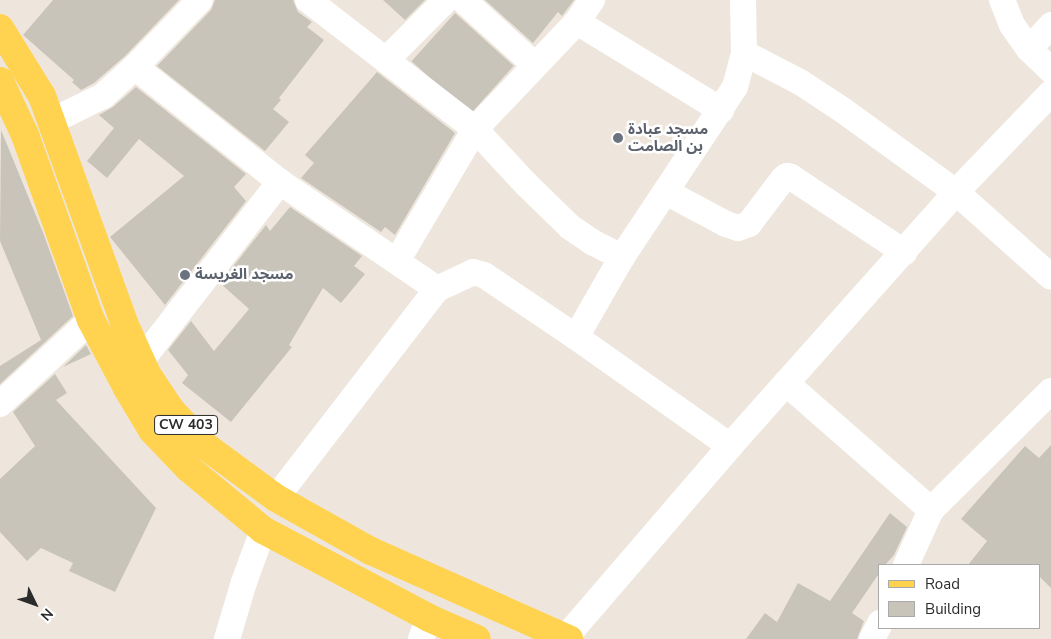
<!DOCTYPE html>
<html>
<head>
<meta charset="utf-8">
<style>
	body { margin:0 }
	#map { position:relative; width:1051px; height:639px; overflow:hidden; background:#eee6dc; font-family:"Nunito Sans","Noto Sans Arabic",sans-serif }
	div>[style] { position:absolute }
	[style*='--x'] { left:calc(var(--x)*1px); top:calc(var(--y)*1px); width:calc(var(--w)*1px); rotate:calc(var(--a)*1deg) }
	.building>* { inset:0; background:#c9c4ba; transform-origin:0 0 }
	.street>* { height:26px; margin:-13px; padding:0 13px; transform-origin:13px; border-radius:13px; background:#fff }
	.primary>* { height:28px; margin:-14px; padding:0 14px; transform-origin:14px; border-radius:14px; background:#ffd250 }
	.dots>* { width:14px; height:14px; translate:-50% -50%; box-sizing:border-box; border:2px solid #fff; border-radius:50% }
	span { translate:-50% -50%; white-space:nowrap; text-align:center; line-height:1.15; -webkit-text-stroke:5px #fff; paint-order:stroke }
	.shield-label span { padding:1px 4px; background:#fff; border:1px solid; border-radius:4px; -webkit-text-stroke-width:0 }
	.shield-label { font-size:14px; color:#2b2b2b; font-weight:700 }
	.worship-label { font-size:15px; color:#5b616d; font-weight:700 }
	.left { translate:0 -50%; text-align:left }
	.legend { position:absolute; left:878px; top:564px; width:162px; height:65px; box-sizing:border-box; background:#fff; border:1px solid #aaa; margin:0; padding:6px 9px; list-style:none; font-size:15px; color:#2b2b2b }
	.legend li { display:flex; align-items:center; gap:10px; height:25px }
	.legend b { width:25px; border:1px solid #aaa }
	.north { position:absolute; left:10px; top:579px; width:50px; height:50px; -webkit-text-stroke:4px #fff; paint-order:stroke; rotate:132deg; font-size:14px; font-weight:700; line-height:20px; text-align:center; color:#2b2b2b }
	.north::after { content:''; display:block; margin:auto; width:18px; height:22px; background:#2b2b2b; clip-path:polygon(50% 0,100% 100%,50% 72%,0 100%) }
</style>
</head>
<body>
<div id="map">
	<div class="building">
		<div style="clip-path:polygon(53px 0,179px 0,125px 56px,94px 83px,81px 90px,72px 82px,74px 80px,23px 35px)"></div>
		<div style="clip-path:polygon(215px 0,293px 0,298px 12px,312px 22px,307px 27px,324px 40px,279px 98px,281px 100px,273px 109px,289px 122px,265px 151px,157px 66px,211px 10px)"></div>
		<div style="clip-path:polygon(383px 0,425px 0,405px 20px)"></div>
		<div style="clip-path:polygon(485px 0,574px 0,562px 16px,558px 12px,533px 43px)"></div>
		<div style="left:455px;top:13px;width:79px;height:65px;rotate:42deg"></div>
		<div style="clip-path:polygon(377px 72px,455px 133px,395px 235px,385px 227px,381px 232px,301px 178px,314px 163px,305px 155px)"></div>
		<div style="clip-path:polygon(136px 87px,246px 174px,234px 187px,246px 201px,165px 305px,110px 237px,184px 176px,139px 139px,107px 178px,87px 161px,114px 128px,99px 115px,113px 107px)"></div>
		<div style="clip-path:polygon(1px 130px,44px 235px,73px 316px,0 384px,0 366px,41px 340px,0 241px)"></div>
		<div style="clip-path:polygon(290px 207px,362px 256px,354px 266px,365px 274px,341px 303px,323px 288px,289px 345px,292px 347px,231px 422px,182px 383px,188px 375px,168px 350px,191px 321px,214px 351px,249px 309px,220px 283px,266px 225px,270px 231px)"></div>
		<div style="clip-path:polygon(86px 345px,91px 354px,63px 367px)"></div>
		<div style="clip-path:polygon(55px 374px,67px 393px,56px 400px,156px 508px,115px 592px,69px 571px,73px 563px,41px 548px,27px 561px,0 532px,0 479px,35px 446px,13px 412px)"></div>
		<div style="clip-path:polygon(1051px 445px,1051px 588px,1040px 577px,1040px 565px,968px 565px,987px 541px,961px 519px,1025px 446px,1039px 458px)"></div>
		<div style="clip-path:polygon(890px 513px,907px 527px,894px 555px,885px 565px,880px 565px,880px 572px,852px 613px,864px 621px,857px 639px,746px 639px,765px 613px,777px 622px,798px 583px,830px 601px)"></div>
	</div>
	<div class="street">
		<div style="--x:308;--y:0;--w:211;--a:37.7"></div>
		<div style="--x:475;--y:129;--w:75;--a:47.2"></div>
		<div style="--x:526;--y:184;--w:62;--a:44.3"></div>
		<div style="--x:570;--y:227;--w:27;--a:34"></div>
		<div style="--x:592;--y:242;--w:34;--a:27"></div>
		<div style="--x:463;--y:0;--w:97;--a:42.1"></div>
		<div style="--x:1002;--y:0;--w:27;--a:68"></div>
		<div style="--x:1012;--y:25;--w:29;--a:55"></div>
		<div style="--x:1029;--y:49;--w:30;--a:44"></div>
		<div style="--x:577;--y:22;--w:169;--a:31.4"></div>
		<div style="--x:1029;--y:49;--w:33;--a:-47"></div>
		<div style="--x:744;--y:53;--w:63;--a:27.4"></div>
		<div style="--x:800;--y:82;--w:53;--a:33.4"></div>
		<div style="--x:844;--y:111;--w:138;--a:35.9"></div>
		<div style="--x:956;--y:192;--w:127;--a:41.8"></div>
		<div style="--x:386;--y:60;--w:85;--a:-45"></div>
		<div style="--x:135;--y:67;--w:185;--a:38.4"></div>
		<div style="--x:280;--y:182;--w:190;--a:34.3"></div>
		<div style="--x:52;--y:121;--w:57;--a:-26.1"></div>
		<div style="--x:103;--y:96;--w:43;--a:-42.2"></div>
		<div style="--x:135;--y:67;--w:93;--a:-45.9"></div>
		<div style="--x:666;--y:192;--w:68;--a:28.1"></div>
		<div style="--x:726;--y:224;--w:13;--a:18"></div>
		<div style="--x:738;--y:228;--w:12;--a:-20"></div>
		<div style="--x:749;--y:224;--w:56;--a:-52.9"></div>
		<div style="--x:783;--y:179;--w:5;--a:-37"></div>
		<div style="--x:787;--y:176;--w:4;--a:14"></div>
		<div style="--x:791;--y:177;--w:136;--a:33.6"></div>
		<div style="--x:397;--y:261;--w:153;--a:-59.4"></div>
		<div style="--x:475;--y:129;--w:148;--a:-46.4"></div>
		<div style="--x:577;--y:22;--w:27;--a:-56"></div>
		<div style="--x:576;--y:337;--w:92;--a:-60.1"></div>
		<div style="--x:622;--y:257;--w:204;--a:-56.4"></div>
		<div style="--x:735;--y:87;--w:35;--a:-75"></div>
		<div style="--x:744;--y:53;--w:53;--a:-91.1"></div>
		<div style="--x:141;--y:361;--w:227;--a:-52.2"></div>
		<div style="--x:786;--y:383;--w:193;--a:41.2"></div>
		<div style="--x:0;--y:404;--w:124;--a:-42.7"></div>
		<div style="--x:276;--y:498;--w:264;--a:-52.4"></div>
		<div style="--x:437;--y:289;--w:40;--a:-25"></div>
		<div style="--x:473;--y:272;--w:11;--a:15"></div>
		<div style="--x:484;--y:275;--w:111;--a:34"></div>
		<div style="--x:576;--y:337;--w:189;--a:35.3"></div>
		<div style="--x:906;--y:565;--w:60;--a:-65.6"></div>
		<div style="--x:931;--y:510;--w:169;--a:-44.8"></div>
		<div style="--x:566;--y:637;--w:252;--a:-49.3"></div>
		<div style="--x:730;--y:446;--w:340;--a:-48.3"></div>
		<div style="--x:956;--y:192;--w:137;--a:-46.2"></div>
		<div style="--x:227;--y:639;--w:59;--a:-73.4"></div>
		<div style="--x:244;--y:582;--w:55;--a:-69.9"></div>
		<div style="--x:421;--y:639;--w:22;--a:-69"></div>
		<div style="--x:872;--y:639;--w:18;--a:-63"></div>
	</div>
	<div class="primary">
		<div style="--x:0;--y:28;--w:80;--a:58.3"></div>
		<div style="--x:42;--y:96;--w:241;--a:70.1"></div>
		<div style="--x:124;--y:323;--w:56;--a:65.7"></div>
		<div style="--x:147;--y:374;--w:43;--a:56.3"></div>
		<div style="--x:171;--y:410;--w:48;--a:46.7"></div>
		<div style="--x:204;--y:445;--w:89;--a:36.4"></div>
		<div style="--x:276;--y:498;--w:109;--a:29.2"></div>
		<div style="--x:371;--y:551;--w:217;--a:24"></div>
		<div style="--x:0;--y:81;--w:60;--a:65.2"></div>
		<div style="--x:25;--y:135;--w:196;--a:70.4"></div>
		<div style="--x:91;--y:320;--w:77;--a:62.1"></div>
		<div style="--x:127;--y:388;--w:49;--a:59.2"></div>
		<div style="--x:152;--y:430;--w:52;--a:46.5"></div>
		<div style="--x:188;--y:468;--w:97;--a:39.6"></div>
		<div style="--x:263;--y:530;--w:188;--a:27.9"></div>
		<div style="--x:429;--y:618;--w:52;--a:23.6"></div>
	</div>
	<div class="dots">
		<div style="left:618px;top:138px;background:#6b7280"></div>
		<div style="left:185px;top:275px;background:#6b7280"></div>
	</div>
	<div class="shield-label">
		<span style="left:186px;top:425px">CW 403</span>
	</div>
	<div class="worship-label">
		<span class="left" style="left:628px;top:138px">مسجد عبادة<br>بن الصامت</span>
		<span class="left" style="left:195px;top:275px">مسجد الغريسة</span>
	</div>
	<ul class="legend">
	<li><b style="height:6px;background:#ffd250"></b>Road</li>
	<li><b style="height:14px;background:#c9c4ba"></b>Building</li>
	</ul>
	<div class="north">N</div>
</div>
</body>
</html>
